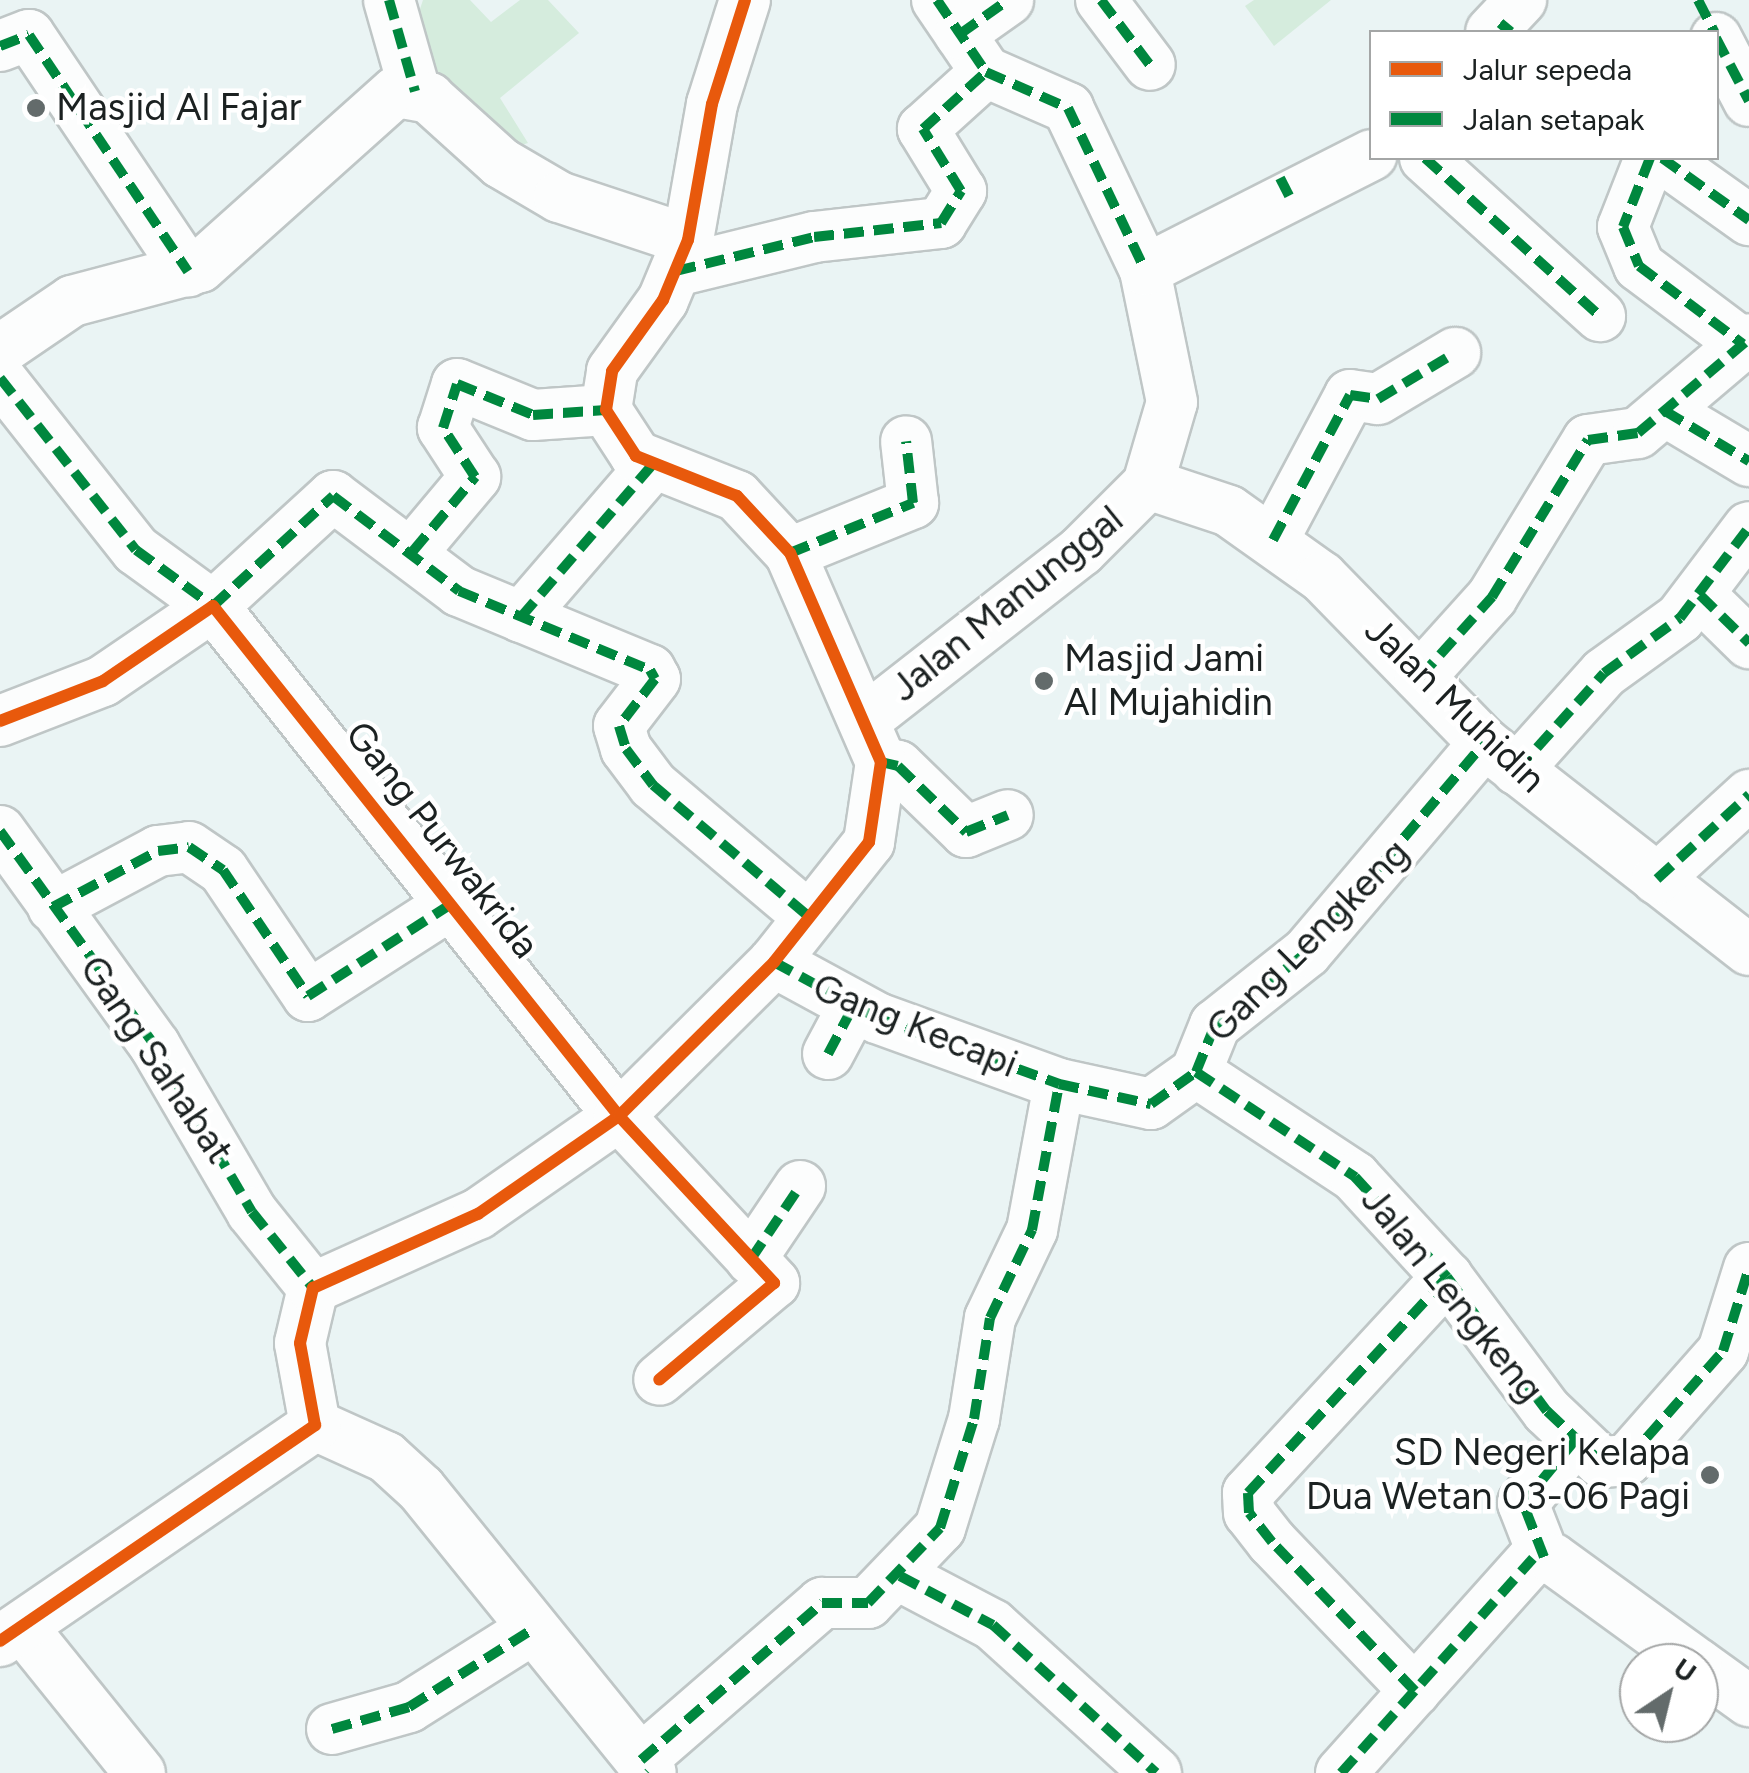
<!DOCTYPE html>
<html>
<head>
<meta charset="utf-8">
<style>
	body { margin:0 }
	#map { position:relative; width:1749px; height:1773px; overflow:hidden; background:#eaf4f4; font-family:Figtree,sans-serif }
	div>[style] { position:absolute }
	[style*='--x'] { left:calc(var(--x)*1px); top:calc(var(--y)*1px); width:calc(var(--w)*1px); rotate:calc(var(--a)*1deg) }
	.green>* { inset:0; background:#d5ecdd }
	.roads { filter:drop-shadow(2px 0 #bfc6c6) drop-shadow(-2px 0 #bfc6c6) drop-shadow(0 2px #bfc6c6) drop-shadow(0 -2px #bfc6c6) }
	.minor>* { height:50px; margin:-25px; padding:0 25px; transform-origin:25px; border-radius:25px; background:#fcfdfd }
	.quiet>* { height:10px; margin-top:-5px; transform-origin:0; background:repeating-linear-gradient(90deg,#00873e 0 20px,transparent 0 30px) }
	.cycleway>* { height:12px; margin:-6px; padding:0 6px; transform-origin:6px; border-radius:6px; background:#e8590c }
	.dots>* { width:28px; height:28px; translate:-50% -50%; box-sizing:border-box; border:5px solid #fff; border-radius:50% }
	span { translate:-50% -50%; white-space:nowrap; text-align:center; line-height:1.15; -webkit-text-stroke:9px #fff; paint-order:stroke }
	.poi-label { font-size:38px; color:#1b2121 }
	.left { translate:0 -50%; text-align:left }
	.right { translate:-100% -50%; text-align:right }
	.street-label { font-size:38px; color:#1b2121 }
	.legend { position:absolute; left:1369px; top:30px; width:350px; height:130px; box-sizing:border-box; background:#fff; border:2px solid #a4a6a6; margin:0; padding:12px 18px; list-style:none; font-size:30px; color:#1b2121 }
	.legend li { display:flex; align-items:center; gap:20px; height:50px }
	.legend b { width:50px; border:2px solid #a4a6a6 }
	.north { position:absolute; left:1619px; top:1643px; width:100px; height:100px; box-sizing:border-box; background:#fff; border:2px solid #a4a6a6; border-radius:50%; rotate:35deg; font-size:28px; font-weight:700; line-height:40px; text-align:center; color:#1b2121 }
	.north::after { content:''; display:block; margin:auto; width:35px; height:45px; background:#636b6b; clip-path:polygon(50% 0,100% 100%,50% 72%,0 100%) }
</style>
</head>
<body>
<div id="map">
	<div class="green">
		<div style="clip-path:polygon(423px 0,470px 0,491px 22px,520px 0,548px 0,579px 33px,500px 98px,528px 143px,509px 149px,436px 84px,416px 21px)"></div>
		<div style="clip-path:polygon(1254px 0,1331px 0,1274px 46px,1245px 6px)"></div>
	</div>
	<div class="roads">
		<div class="minor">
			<div style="--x:389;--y:0;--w:95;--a:74.1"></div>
			<div style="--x:937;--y:0;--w:87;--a:55.8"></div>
			<div style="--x:986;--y:72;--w:90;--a:23.7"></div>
			<div style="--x:1068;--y:108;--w:179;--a:64.6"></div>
			<div style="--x:1101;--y:0;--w:81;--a:53"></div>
			<div style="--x:1491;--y:32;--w:44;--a:-46.8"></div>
			<div style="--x:960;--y:34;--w:59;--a:-35.3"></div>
			<div style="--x:1716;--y:38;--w:71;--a:62.4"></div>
			<div style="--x:0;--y:46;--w:31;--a:-21"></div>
			<div style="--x:29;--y:35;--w:285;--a:56.1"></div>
			<div style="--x:1425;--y:158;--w:236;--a:42.1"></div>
			<div style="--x:1650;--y:158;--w:74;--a:111.4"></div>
			<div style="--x:1623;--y:227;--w:42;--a:67.7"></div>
			<div style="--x:1639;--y:266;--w:130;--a:36.9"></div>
			<div style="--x:1662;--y:158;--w:107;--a:35.5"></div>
			<div style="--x:676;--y:271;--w:142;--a:-13.8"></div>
			<div style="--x:814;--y:237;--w:128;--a:-6.3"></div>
			<div style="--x:941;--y:223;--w:38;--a:-58"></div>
			<div style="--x:961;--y:191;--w:73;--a:-121.5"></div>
			<div style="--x:923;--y:129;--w:85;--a:-42.1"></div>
			<div style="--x:0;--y:350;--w:87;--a:-34.2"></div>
			<div style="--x:72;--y:301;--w:132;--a:-14.9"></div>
			<div style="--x:200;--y:267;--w:263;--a:-41.8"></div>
			<div style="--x:396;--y:92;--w:34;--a:10"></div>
			<div style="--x:429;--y:98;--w:97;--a:42.1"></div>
			<div style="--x:501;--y:163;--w:67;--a:30.4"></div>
			<div style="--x:559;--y:197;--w:136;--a:18.4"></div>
			<div style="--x:0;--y:378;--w:219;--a:51.7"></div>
			<div style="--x:136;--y:550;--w:95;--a:36"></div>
			<div style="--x:213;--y:606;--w:163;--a:-42.5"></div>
			<div style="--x:333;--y:496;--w:158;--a:37"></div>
			<div style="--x:459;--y:591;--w:207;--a:22.5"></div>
			<div style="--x:650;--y:670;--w:10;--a:61"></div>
			<div style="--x:655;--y:679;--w:59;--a:127.5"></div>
			<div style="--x:619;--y:726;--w:24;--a:73"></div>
			<div style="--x:626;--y:749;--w:45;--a:53.1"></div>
			<div style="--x:653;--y:785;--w:204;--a:40.2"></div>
			<div style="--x:1665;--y:411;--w:98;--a:30.8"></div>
			<div style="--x:1148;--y:484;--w:85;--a:18.4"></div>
			<div style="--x:1229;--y:511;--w:114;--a:35.4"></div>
			<div style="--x:1322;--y:577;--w:232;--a:45.7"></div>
			<div style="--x:1484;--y:743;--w:336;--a:38"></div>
			<div style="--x:1273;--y:540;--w:164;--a:-62"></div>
			<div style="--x:1350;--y:395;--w:28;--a:8"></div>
			<div style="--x:1378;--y:399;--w:90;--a:-30.9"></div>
			<div style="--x:413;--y:551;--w:97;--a:-50"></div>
			<div style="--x:475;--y:477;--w:59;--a:-123.1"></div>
			<div style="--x:443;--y:428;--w:46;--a:-72.3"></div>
			<div style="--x:457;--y:384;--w:82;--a:22.2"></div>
			<div style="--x:533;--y:415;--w:73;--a:-3.9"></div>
			<div style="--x:790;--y:553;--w:133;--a:-22.1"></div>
			<div style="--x:913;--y:503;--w:62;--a:-96.4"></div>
			<div style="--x:1700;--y:595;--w:69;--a:44.4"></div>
			<div style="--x:521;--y:617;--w:201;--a:-49.2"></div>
			<div style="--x:1420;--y:677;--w:108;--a:-48"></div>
			<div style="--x:1492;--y:597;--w:184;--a:-58.6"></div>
			<div style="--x:1588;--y:440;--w:50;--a:-8"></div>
			<div style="--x:1638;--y:433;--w:145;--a:-40.3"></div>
			<div style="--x:866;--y:719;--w:273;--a:-38"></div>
			<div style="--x:1081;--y:551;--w:95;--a:-45"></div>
			<div style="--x:1148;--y:484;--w:85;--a:-73.7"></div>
			<div style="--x:1172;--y:402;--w:135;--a:-101.6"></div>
			<div style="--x:1145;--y:270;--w:254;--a:-26.9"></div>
			<div style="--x:0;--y:721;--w:110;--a:-21.2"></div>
			<div style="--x:103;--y:681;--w:133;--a:-34.3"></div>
			<div style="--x:213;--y:606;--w:652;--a:51.48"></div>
			<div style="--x:619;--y:1116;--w:228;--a:47.1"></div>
			<div style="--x:774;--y:1283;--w:150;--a:139.9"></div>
			<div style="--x:881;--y:762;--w:17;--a:13"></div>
			<div style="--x:898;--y:766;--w:95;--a:44.1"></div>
			<div style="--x:966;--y:832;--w:45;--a:-22"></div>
			<div style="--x:1517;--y:770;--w:130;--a:-48.1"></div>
			<div style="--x:1604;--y:673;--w:94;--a:-35.9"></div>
			<div style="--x:1680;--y:618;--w:114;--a:-52.8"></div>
			<div style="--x:0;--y:831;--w:265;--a:54.2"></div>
			<div style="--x:155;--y:1046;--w:192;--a:59.7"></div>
			<div style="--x:252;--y:1212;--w:97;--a:51.2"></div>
			<div style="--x:1657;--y:879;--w:125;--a:-42.4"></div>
			<div style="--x:53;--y:907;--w:119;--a:-28.1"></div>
			<div style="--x:158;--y:851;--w:31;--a:-7"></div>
			<div style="--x:189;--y:847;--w:41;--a:34.1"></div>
			<div style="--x:223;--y:870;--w:152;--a:56"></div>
			<div style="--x:308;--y:996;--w:172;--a:-32.7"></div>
			<div style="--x:774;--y:962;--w:117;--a:28.5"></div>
			<div style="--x:877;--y:1018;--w:194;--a:19.9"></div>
			<div style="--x:1059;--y:1084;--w:94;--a:12.3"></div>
			<div style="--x:1151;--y:1104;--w:55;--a:-35.4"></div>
			<div style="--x:1196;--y:1072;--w:51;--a:-68"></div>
			<div style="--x:1215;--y:1025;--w:117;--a:-38.4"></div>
			<div style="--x:1307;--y:952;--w:274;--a:-49.7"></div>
			<div style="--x:828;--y:1054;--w:53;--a:-62"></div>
			<div style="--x:1196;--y:1072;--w:191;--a:33.4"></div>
			<div style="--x:1355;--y:1177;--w:136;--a:47.4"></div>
			<div style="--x:1447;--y:1277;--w:167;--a:53.3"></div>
			<div style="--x:1547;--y:1411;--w:74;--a:43.4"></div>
			<div style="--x:1601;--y:1462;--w:26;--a:-4"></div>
			<div style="--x:1627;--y:1460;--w:145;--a:-48.6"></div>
			<div style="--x:1723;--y:1351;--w:87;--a:-72.6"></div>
			<div style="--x:751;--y:1259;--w:88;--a:-56.1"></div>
			<div style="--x:315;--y:1425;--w:78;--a:24.3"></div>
			<div style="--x:386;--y:1457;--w:47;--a:42.4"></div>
			<div style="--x:421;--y:1489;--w:365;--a:51"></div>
			<div style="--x:1544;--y:1557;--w:58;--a:-111.3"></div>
			<div style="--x:1523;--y:1503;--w:83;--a:-50.4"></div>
			<div style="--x:900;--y:1576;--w:105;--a:27.8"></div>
			<div style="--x:993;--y:1625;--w:220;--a:42.2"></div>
			<div style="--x:22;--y:1627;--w:188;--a:51.1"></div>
			<div style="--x:0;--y:1641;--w:382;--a:-34.4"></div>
			<div style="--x:315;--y:1425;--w:83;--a:-100.4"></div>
			<div style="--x:300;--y:1343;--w:57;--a:-76.7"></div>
			<div style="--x:313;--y:1288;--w:181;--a:-24.2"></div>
			<div style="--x:478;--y:1214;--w:172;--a:-34.8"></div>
			<div style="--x:619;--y:1116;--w:218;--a:-44.8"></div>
			<div style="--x:774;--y:962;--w:153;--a:-51.6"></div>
			<div style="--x:869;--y:842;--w:81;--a:-81.5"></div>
			<div style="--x:881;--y:762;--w:228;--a:-113.5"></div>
			<div style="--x:790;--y:553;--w:78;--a:-132.9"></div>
			<div style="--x:737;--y:496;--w:109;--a:-158.4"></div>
			<div style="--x:636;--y:456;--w:55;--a:-123.1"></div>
			<div style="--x:606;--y:410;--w:39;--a:-81"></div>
			<div style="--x:612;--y:371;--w:87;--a:-54.3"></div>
			<div style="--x:663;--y:300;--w:65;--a:-67.4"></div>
			<div style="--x:688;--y:240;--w:138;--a:-80"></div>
			<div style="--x:712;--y:104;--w:109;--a:-72.4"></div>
			<div style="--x:1699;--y:1665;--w:62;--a:35.8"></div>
			<div style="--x:1415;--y:1691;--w:207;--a:-133.8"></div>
			<div style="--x:1272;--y:1542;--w:37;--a:-128"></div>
			<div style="--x:1249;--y:1513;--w:20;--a:-93"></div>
			<div style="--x:1248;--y:1493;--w:294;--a:-47.3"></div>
			<div style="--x:332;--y:1729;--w:80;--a:-15.9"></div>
			<div style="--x:409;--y:1707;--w:146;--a:-32.2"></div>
			<div style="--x:641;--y:1760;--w:240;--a:-40.9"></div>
			<div style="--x:822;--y:1603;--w:46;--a:0"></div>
			<div style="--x:868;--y:1603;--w:104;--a:-46.2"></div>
			<div style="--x:940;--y:1528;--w:114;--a:-72.7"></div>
			<div style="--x:974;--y:1419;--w:102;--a:-81"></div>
			<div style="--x:990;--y:1318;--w:98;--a:-64.5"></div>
			<div style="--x:1032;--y:1230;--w:148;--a:-79.5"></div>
			<div style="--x:1341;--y:1773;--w:288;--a:-48.2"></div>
			<div style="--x:1533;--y:1558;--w:20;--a:3"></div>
			<div style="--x:1553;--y:1559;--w:177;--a:36"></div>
		</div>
	</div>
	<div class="quiet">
		<div style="--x:389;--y:0;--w:95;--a:74.1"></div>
		<div style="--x:937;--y:0;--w:87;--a:55.8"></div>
		<div style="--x:986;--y:72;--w:90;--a:23.7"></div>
		<div style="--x:1068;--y:108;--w:179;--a:64.6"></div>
		<div style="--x:1101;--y:0;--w:81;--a:53"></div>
		<div style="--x:1698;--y:0;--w:36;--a:63"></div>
		<div style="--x:1500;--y:23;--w:14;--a:39"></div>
		<div style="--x:960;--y:34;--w:59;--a:-35.3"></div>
		<div style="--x:1716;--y:38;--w:71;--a:62.4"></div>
		<div style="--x:0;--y:46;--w:31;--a:-21"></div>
		<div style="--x:29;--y:35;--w:285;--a:56.1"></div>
		<div style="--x:1425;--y:158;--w:236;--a:42.1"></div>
		<div style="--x:1650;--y:158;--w:74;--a:111.4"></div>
		<div style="--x:1623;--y:227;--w:42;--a:67.7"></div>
		<div style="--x:1639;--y:266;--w:130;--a:36.9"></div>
		<div style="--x:1662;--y:158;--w:107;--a:35.5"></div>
		<div style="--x:1280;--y:178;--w:25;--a:63"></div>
		<div style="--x:676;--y:271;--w:142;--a:-13.8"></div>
		<div style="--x:814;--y:237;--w:128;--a:-6.3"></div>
		<div style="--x:941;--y:223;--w:38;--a:-58"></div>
		<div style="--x:961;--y:191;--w:73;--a:-121.5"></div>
		<div style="--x:923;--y:129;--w:85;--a:-42.1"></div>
		<div style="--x:0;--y:378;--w:219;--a:51.7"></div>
		<div style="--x:136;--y:550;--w:95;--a:36"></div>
		<div style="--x:213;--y:606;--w:163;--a:-42.5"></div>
		<div style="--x:333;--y:496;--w:158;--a:37"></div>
		<div style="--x:459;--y:591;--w:207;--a:22.5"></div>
		<div style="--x:650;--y:670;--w:10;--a:61"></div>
		<div style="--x:655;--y:679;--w:59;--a:127.5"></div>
		<div style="--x:619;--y:726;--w:24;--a:73"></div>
		<div style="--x:626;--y:749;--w:45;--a:53.1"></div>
		<div style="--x:653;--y:785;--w:204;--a:40.2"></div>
		<div style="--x:1665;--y:411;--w:98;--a:30.8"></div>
		<div style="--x:1273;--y:540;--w:164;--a:-62"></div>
		<div style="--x:1350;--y:395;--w:28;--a:8"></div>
		<div style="--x:1378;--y:399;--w:90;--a:-30.9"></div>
		<div style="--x:413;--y:551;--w:97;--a:-50"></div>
		<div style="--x:475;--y:477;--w:59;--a:-123.1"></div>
		<div style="--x:443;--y:428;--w:46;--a:-72.3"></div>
		<div style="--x:457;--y:384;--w:82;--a:22.2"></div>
		<div style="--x:533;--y:415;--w:73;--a:-3.9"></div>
		<div style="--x:790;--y:553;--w:133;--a:-22.1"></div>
		<div style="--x:913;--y:503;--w:62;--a:-96.4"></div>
		<div style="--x:1700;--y:595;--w:69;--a:44.4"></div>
		<div style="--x:521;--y:617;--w:201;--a:-49.2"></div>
		<div style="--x:1420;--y:677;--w:108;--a:-48"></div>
		<div style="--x:1492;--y:597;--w:184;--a:-58.6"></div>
		<div style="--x:1588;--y:440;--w:50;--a:-8"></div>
		<div style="--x:1638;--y:433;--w:145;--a:-40.3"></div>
		<div style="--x:881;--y:762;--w:17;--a:13"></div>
		<div style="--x:898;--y:766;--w:95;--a:44.1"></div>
		<div style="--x:966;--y:832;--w:45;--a:-22"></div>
		<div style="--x:1517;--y:770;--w:130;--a:-48.1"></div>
		<div style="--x:1604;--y:673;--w:94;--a:-35.9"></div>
		<div style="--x:1680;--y:618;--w:114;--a:-52.8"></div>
		<div style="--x:0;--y:831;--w:265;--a:54.2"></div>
		<div style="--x:155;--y:1046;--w:192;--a:59.7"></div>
		<div style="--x:252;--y:1212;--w:97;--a:51.2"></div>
		<div style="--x:1657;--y:879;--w:125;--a:-42.4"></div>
		<div style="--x:53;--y:907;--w:119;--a:-28.1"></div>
		<div style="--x:158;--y:851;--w:31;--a:-7"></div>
		<div style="--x:189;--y:847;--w:41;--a:34.1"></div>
		<div style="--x:223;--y:870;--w:152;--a:56"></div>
		<div style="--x:308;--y:996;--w:172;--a:-32.7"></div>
		<div style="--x:774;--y:962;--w:117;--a:28.5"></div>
		<div style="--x:877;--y:1018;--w:194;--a:19.9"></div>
		<div style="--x:1059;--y:1084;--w:94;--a:12.3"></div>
		<div style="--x:1151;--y:1104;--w:55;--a:-35.4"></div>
		<div style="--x:1196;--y:1072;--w:51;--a:-68"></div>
		<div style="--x:1215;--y:1025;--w:117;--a:-38.4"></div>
		<div style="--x:1307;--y:952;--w:274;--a:-49.7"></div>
		<div style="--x:828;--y:1054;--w:53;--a:-62"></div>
		<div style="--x:1196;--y:1072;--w:191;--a:33.4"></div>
		<div style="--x:1355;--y:1177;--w:136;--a:47.4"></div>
		<div style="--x:1447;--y:1277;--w:167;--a:53.3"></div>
		<div style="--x:1547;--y:1411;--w:74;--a:43.4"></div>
		<div style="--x:1601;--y:1462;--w:26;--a:-4"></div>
		<div style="--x:1627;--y:1460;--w:145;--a:-48.6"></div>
		<div style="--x:1723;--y:1351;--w:87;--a:-72.6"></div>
		<div style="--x:751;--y:1259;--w:88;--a:-56.1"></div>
		<div style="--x:1544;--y:1557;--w:58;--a:-111.3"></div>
		<div style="--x:1523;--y:1503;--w:83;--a:-50.4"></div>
		<div style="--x:900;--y:1576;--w:105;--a:27.8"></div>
		<div style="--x:993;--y:1625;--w:220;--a:42.2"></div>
		<div style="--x:1415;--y:1691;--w:207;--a:-133.8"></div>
		<div style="--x:1272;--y:1542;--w:37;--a:-128"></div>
		<div style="--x:1249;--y:1513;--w:20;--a:-93"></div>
		<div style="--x:1248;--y:1493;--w:294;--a:-47.3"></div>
		<div style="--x:332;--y:1729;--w:80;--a:-15.9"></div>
		<div style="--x:409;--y:1707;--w:146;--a:-32.2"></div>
		<div style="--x:641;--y:1760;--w:240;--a:-40.9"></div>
		<div style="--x:822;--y:1603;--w:46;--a:0"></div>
		<div style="--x:868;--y:1603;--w:104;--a:-46.2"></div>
		<div style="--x:940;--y:1528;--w:114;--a:-72.7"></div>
		<div style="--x:974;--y:1419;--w:102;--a:-81"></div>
		<div style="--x:990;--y:1318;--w:98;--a:-64.5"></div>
		<div style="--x:1032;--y:1230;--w:148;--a:-79.5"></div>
		<div style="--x:648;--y:1773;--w:1;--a:-45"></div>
		<div style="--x:1341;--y:1773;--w:288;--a:-48.2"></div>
	</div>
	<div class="cycleway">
		<div style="--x:0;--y:721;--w:110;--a:-21.2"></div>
		<div style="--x:103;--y:681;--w:133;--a:-34.3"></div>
		<div style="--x:213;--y:606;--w:652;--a:51.48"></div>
		<div style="--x:619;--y:1116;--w:228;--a:47.1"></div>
		<div style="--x:774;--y:1283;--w:150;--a:139.9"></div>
		<div style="--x:0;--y:1641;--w:382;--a:-34.4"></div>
		<div style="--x:315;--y:1425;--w:83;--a:-100.4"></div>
		<div style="--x:300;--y:1343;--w:57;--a:-76.7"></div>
		<div style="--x:313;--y:1288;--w:181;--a:-24.2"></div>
		<div style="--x:478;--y:1214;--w:172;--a:-34.8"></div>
		<div style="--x:619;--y:1116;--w:218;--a:-44.8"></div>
		<div style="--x:774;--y:962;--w:153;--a:-51.6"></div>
		<div style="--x:869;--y:842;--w:81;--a:-81.5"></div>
		<div style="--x:881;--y:762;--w:228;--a:-113.5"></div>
		<div style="--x:790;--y:553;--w:78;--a:-132.9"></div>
		<div style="--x:737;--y:496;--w:109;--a:-158.4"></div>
		<div style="--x:636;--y:456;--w:55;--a:-123.1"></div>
		<div style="--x:606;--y:410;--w:39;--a:-81"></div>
		<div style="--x:612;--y:371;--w:87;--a:-54.3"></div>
		<div style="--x:663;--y:300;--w:65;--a:-67.4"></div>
		<div style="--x:688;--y:240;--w:138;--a:-80"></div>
		<div style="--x:712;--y:104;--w:109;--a:-72.4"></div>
	</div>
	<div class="dots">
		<div style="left:36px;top:108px;background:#636b6b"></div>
		<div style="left:1044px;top:681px;background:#636b6b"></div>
		<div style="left:1710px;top:1475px;background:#636b6b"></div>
	</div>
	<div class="poi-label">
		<span class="left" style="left:56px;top:108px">Masjid Al Fajar</span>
		<span class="left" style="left:1064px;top:681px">Masjid Jami<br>Al Mujahidin</span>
		<span class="right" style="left:1690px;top:1475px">SD Negeri Kelapa<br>Dua Wetan 03-06 Pagi</span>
	</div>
	<div class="street-label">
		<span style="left:1007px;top:604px;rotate:-39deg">Jalan Manunggal</span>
		<span style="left:1455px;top:705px;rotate:44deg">Jalan Muhidin</span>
		<span style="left:442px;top:840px;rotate:52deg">Gang Purwakrida</span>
		<span style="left:1308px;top:941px;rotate:-45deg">Gang Lengkeng</span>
		<span style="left:915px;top:1026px;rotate:22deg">Gang Kecapi</span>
		<span style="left:156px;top:1060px;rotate:56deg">Gang Sahabat</span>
		<span style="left:1452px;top:1295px;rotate:51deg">Jalan Lengkeng</span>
	</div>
	<ul class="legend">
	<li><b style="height:12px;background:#e8590c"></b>Jalur sepeda</li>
	<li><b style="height:12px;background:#00873e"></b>Jalan setapak</li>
	</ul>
	<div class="north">U</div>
</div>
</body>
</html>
